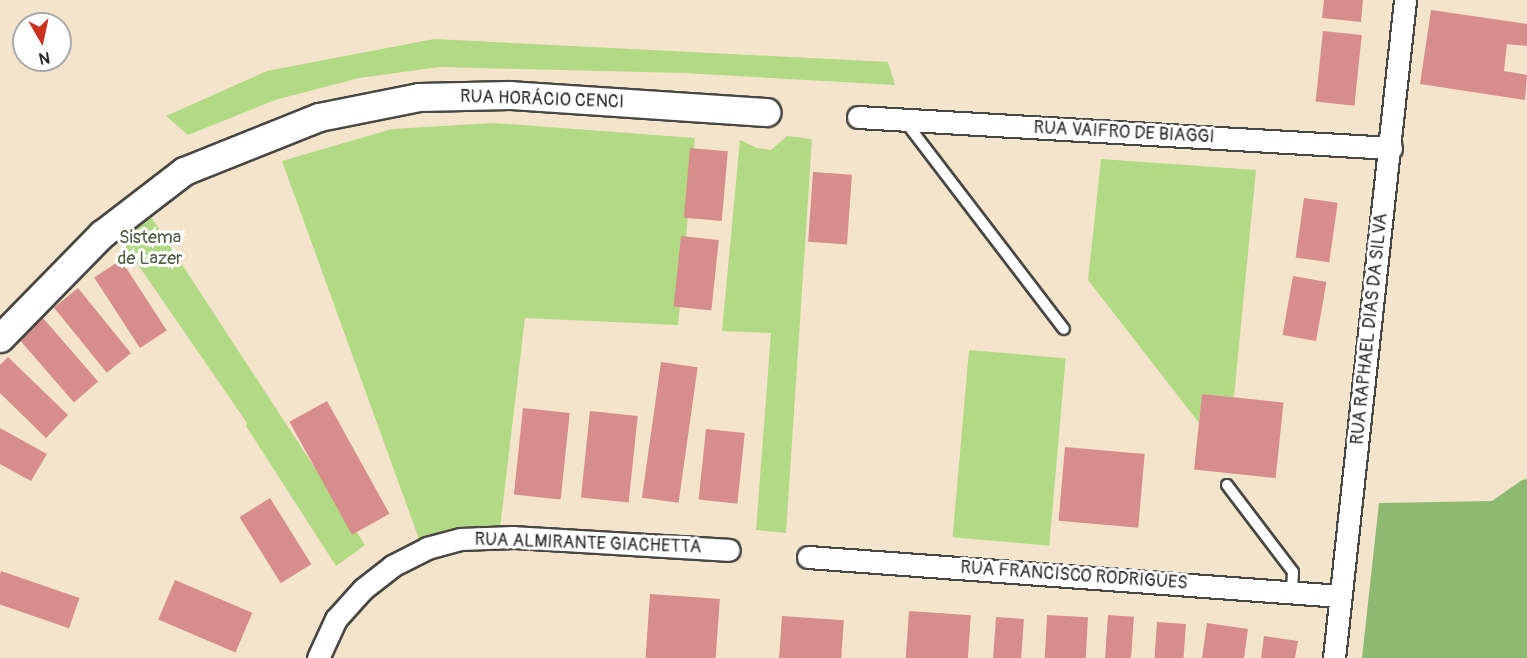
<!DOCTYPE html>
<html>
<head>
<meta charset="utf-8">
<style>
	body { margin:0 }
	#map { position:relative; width:1527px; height:658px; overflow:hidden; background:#f4e4cb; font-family:Pangolin,sans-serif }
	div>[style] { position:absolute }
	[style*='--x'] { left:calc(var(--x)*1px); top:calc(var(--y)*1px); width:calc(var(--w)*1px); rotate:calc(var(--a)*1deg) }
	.green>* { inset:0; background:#b2d983; transform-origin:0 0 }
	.forest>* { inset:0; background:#8db971 }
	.building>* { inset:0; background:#d88d8d; transform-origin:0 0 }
	.roads { filter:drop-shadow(2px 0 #494743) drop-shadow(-2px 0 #494743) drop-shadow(0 2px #494743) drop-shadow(0 -2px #494743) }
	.service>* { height:10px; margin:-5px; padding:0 5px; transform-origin:5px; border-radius:5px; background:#fff }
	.minor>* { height:21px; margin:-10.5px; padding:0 10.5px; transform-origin:10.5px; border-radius:10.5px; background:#fff }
	.tertiary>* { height:27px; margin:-13.5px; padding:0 13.5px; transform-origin:13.5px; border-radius:13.5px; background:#fff }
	span { translate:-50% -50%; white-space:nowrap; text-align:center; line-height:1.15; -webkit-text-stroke:6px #fff; paint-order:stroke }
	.street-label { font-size:18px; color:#2b2b2b }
	.park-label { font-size:18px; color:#545f45 }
	.north { position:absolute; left:12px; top:12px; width:60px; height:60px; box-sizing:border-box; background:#fff; border:2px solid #aaa; border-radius:50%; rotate:171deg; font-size:16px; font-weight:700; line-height:24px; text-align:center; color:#2b2b2b }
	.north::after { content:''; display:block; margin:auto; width:21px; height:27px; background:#c8321e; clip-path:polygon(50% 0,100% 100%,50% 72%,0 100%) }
</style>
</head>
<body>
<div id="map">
	<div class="green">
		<div style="clip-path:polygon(434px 39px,888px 62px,895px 85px,684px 73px,439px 67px,359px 78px,275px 100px,188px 135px,166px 116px,267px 71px)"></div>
		<div style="clip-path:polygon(493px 123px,695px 138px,678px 325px,525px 318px,500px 528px,456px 530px,419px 539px,282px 161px,392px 129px)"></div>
		<div style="clip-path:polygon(787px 136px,812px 139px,786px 533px,756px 530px,771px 333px,722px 331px,740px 140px,757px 148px,771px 150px)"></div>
		<div style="clip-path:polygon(1101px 159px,1256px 170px,1234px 397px,1202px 394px,1199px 423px,1088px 280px)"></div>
		<div style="clip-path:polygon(151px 217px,365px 545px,336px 566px,246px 426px,247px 423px,121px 240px)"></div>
		<div style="left:969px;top:350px;width:97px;height:188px;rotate:5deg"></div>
	</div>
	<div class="forest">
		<div style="clip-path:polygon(1527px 479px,1527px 658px,1362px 658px,1379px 503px,1492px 501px,1522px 480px)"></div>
	</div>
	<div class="building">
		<div style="clip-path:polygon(1324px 0,1363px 0,1361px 22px,1322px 18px)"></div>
		<div style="clip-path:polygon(1431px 10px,1527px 24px,1527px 46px,1507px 44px,1504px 71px,1527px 75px,1525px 100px,1420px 84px)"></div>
		<div style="left:1323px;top:31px;width:39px;height:71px;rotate:6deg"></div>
		<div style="left:690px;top:148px;width:38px;height:70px;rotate:5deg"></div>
		<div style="left:813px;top:172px;width:39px;height:70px;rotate:4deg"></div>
		<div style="left:1304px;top:198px;width:34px;height:60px;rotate:8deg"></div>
		<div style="left:681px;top:236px;width:38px;height:71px;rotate:6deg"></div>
		<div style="left:121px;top:260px;width:84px;height:32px;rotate:57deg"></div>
		<div style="left:1293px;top:276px;width:34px;height:60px;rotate:10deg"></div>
		<div style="left:78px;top:288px;width:84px;height:31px;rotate:51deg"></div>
		<div style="left:43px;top:318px;width:84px;height:32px;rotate:49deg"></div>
		<div style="clip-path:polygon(8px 357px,68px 415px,46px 438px,0 393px,0 365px)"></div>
		<div style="left:661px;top:362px;width:37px;height:137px;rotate:8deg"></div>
		<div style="left:1202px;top:394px;width:82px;height:76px;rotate:6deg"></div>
		<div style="left:327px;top:401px;width:129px;height:43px;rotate:61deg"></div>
		<div style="left:523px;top:408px;width:47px;height:87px;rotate:6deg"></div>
		<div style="left:590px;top:411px;width:48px;height:87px;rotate:6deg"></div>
		<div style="clip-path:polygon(0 428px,47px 454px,31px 481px,0 464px)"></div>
		<div style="left:706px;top:429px;width:39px;height:71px;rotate:6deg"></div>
		<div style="left:1065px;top:447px;width:80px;height:74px;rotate:5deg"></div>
		<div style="left:270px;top:498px;width:78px;height:36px;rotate:58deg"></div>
		<div style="left:1px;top:571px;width:83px;height:32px;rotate:19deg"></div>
		<div style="left:175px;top:580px;width:84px;height:43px;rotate:23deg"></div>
		<div style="left:650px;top:594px;width:70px;height:64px;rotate:4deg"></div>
		<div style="left:909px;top:611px;width:62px;height:47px;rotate:4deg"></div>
		<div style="left:1047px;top:615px;width:41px;height:43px;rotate:3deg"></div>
		<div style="left:1108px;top:615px;width:26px;height:43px;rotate:4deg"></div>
		<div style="left:782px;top:616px;width:62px;height:42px;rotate:4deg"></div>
		<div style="left:996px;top:617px;width:28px;height:41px;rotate:4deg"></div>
		<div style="left:1157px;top:622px;width:29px;height:36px;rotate:4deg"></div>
		<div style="clip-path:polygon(1207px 623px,1248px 629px,1244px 658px,1202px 658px)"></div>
		<div style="clip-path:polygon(1264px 636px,1298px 641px,1295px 658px,1261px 658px)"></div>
	</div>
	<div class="roads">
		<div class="service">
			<div style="--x:904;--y:120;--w:263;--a:52.6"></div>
			<div style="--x:1227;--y:485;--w:109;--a:52.8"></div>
			<div style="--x:1293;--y:572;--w:20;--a:93"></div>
		</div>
		<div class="minor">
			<div style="--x:858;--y:117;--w:534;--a:3.33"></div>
			<div style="--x:808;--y:557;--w:533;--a:4.19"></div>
			<div style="--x:318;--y:658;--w:43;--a:-65.2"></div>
			<div style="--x:336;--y:619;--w:40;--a:-48"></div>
			<div style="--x:363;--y:589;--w:37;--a:-38"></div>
			<div style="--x:392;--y:566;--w:39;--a:-27"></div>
			<div style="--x:427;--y:548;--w:35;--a:-15"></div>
			<div style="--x:461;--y:539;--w:52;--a:-2.2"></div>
			<div style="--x:513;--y:537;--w:216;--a:3.4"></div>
			<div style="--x:1334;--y:658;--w:662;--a:-83.84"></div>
		</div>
		<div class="tertiary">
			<div style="--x:0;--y:338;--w:146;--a:-45.6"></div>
			<div style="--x:102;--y:234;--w:103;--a:-37.5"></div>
			<div style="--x:184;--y:171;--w:145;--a:-21.8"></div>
			<div style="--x:319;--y:117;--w:102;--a:-11.3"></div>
			<div style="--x:419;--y:97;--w:91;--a:-1.3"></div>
			<div style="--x:510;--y:95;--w:257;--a:3.8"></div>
		</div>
	</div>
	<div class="street-label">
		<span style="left:542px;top:100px;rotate:2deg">RUA HORÁCIO CENCI</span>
		<span style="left:1124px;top:133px;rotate:3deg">RUA VAIFRO DE BIAGGI</span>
		<span style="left:1370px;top:329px;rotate:-84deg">RUA RAPHAEL DIAS DA SILVA</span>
		<span style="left:588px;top:544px;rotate:2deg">RUA ALMIRANTE GIACHETTA</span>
		<span style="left:1074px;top:576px;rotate:4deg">RUA FRANCISCO RODRIGUES</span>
	</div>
	<div class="park-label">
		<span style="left:150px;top:249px">Sistema<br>de Lazer</span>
	</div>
	<div class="north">N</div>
</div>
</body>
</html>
